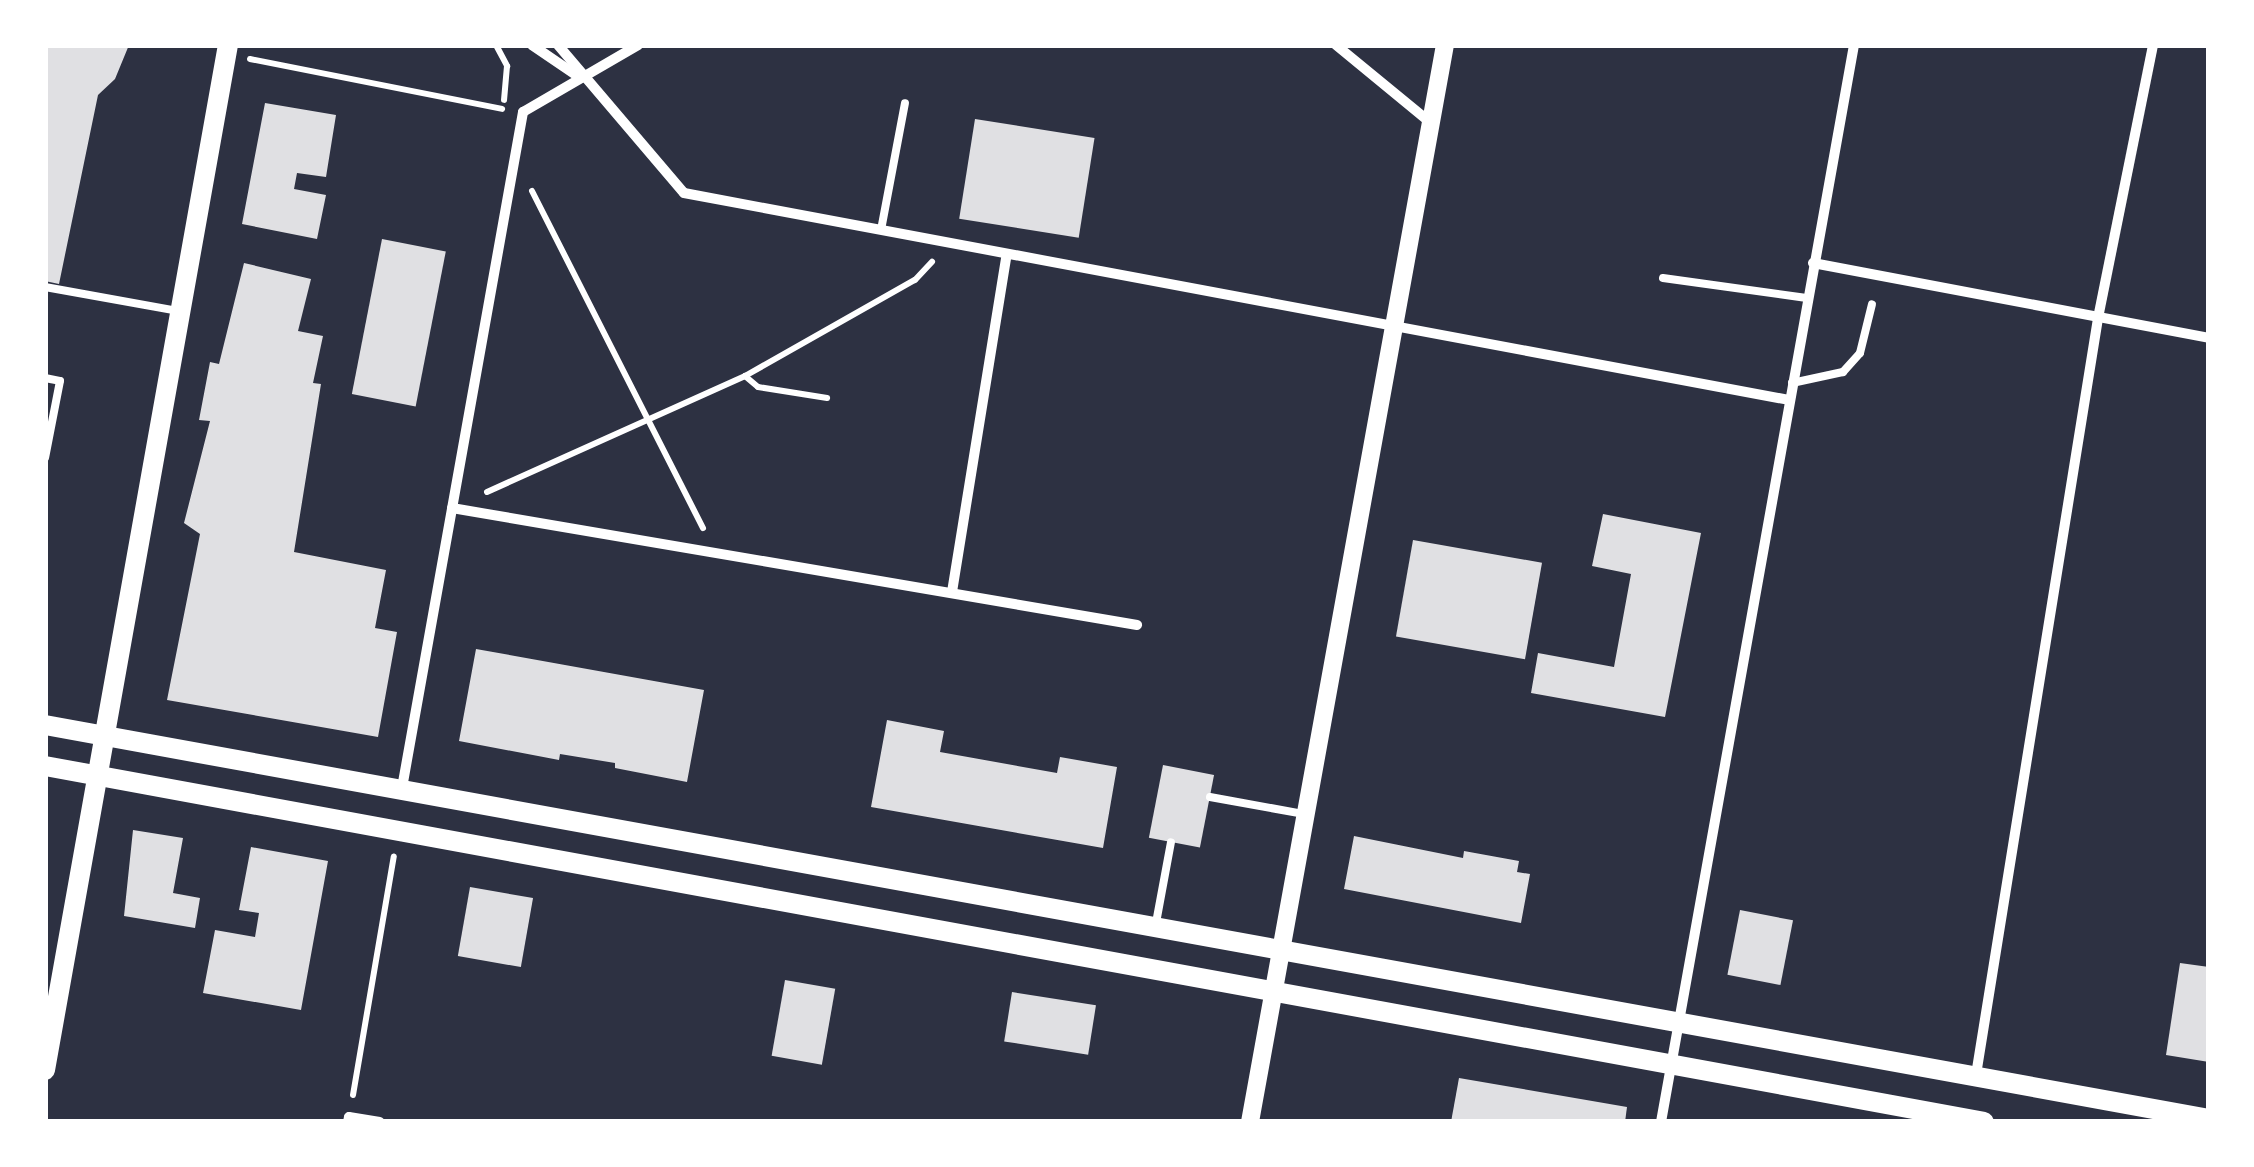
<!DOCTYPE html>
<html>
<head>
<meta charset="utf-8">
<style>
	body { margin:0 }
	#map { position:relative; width:2254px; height:1167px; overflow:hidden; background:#2d3142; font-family:Cabin,sans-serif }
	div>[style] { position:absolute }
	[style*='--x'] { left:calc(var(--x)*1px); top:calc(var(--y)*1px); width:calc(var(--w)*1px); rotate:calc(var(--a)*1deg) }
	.building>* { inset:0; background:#e0e0e3; transform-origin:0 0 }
	.path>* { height:6px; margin:-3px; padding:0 3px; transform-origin:3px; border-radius:3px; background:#fff }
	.service>* { height:8px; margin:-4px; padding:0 4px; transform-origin:4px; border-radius:4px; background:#fff }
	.minor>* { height:10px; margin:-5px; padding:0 5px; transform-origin:5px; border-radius:5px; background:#fff }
	.tertiary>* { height:18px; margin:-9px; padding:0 9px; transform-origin:9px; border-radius:9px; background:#fff }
	.secondary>* { height:20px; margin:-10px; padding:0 10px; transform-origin:10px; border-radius:10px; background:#fff }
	span { translate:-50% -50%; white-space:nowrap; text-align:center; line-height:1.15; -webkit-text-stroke:10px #fff; paint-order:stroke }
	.frame { position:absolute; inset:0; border:48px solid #fff; pointer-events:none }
</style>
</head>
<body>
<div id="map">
	<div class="building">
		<div style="clip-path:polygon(45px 45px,129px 45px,115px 79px,98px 95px,59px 284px,45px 281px)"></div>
		<div style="clip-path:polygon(265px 103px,336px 115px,326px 177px,297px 173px,294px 189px,326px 195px,317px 239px,242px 224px)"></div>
		<div style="left:975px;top:119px;width:121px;height:101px;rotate:9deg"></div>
		<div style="left:382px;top:239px;width:65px;height:158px;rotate:11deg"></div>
		<div style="clip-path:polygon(244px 263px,311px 279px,298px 331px,323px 336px,313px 383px,321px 384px,294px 552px,386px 570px,375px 628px,397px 632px,378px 737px,167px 700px,200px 534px,184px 523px,210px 421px,199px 420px,210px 362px,219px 364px)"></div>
		<div style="clip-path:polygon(1603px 514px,1701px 533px,1665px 717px,1531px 693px,1538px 653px,1614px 667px,1631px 574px,1592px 566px)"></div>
		<div style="left:1413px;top:540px;width:131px;height:98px;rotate:10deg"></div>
		<div style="clip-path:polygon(476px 649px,704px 690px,687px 782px,615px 768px,615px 763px,560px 754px,559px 760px,459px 741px)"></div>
		<div style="clip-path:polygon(887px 720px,944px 731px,940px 752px,1057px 773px,1060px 757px,1117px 767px,1103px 848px,871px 807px)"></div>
		<div style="left:1163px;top:765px;width:52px;height:74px;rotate:11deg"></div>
		<div style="clip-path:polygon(133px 830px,183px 838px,173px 893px,200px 898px,195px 928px,124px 916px)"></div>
		<div style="clip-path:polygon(1354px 836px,1463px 858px,1464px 851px,1519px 861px,1517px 872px,1530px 874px,1521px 923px,1344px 889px)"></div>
		<div style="clip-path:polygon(251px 847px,328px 861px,301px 1010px,203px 993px,215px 930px,255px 937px,259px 913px,239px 910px)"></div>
		<div style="left:470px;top:887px;width:64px;height:70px;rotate:10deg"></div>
		<div style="left:1740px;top:910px;width:54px;height:66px;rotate:11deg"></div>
		<div style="clip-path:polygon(2180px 963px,2209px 967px,2209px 1062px,2166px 1055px)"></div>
		<div style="left:785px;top:980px;width:51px;height:77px;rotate:10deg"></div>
		<div style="left:1012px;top:992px;width:85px;height:50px;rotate:9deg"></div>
		<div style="clip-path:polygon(1459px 1078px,1627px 1107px,1625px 1122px,1451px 1122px)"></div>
	</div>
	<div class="path">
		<div style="--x:496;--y:45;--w:24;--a:62"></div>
		<div style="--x:507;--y:66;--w:34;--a:95"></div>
		<div style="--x:250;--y:59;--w:257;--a:11.2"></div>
		<div style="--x:532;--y:191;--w:378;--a:63.1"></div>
		<div style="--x:745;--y:376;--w:17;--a:40"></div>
		<div style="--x:758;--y:387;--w:70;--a:9.1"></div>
		<div style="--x:487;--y:492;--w:283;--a:-24.2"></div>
		<div style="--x:745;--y:376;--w:195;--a:-29.5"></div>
		<div style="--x:915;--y:280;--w:25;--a:-47"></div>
		<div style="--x:353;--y:1095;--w:242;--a:-80.3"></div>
	</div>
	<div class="service">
		<div style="--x:881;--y:230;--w:129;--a:-79.3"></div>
		<div style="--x:1663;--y:278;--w:145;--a:7.9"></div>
		<div style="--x:45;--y:287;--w:136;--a:10.2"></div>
		<div style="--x:45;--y:378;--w:15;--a:11"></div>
		<div style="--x:60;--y:381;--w:78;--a:101"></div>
		<div style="--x:1792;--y:383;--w:52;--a:-12.2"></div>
		<div style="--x:1843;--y:372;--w:25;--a:-48"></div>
		<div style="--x:1860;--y:353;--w:50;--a:-76.2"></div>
		<div style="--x:1210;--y:797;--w:96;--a:10.3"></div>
		<div style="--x:1156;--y:923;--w:82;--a:-79.5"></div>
	</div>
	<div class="minor">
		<div style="--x:532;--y:45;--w:53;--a:34.3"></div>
		<div style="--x:558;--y:45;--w:194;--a:49.6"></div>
		<div style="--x:684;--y:193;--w:1124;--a:10.61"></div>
		<div style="--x:1336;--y:45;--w:123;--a:39.4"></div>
		<div style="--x:1813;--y:263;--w:403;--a:10.7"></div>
		<div style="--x:452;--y:508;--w:695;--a:9.69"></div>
		<div style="--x:952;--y:592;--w:342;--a:-80.8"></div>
		<div style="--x:402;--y:788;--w:687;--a:-79.85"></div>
		<div style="--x:523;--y:112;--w:133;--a:-30.2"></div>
		<div style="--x:1976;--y:1075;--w:767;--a:-80.84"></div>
		<div style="--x:2098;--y:318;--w:278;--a:-78.6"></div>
		<div style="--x:348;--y:1122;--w:5;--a:-79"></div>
		<div style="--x:349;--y:1117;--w:31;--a:9"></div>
		<div style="--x:1661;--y:1122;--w:1094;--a:-79.84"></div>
	</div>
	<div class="tertiary">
		<div style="--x:1250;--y:1122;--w:1095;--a:-79.74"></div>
	</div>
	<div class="secondary">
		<div style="--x:45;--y:725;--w:2200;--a:10.32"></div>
		<div style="--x:45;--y:766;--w:1971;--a:10.4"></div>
		<div style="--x:45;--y:1070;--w:1041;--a:-79.88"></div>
	</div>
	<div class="frame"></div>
</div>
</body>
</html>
